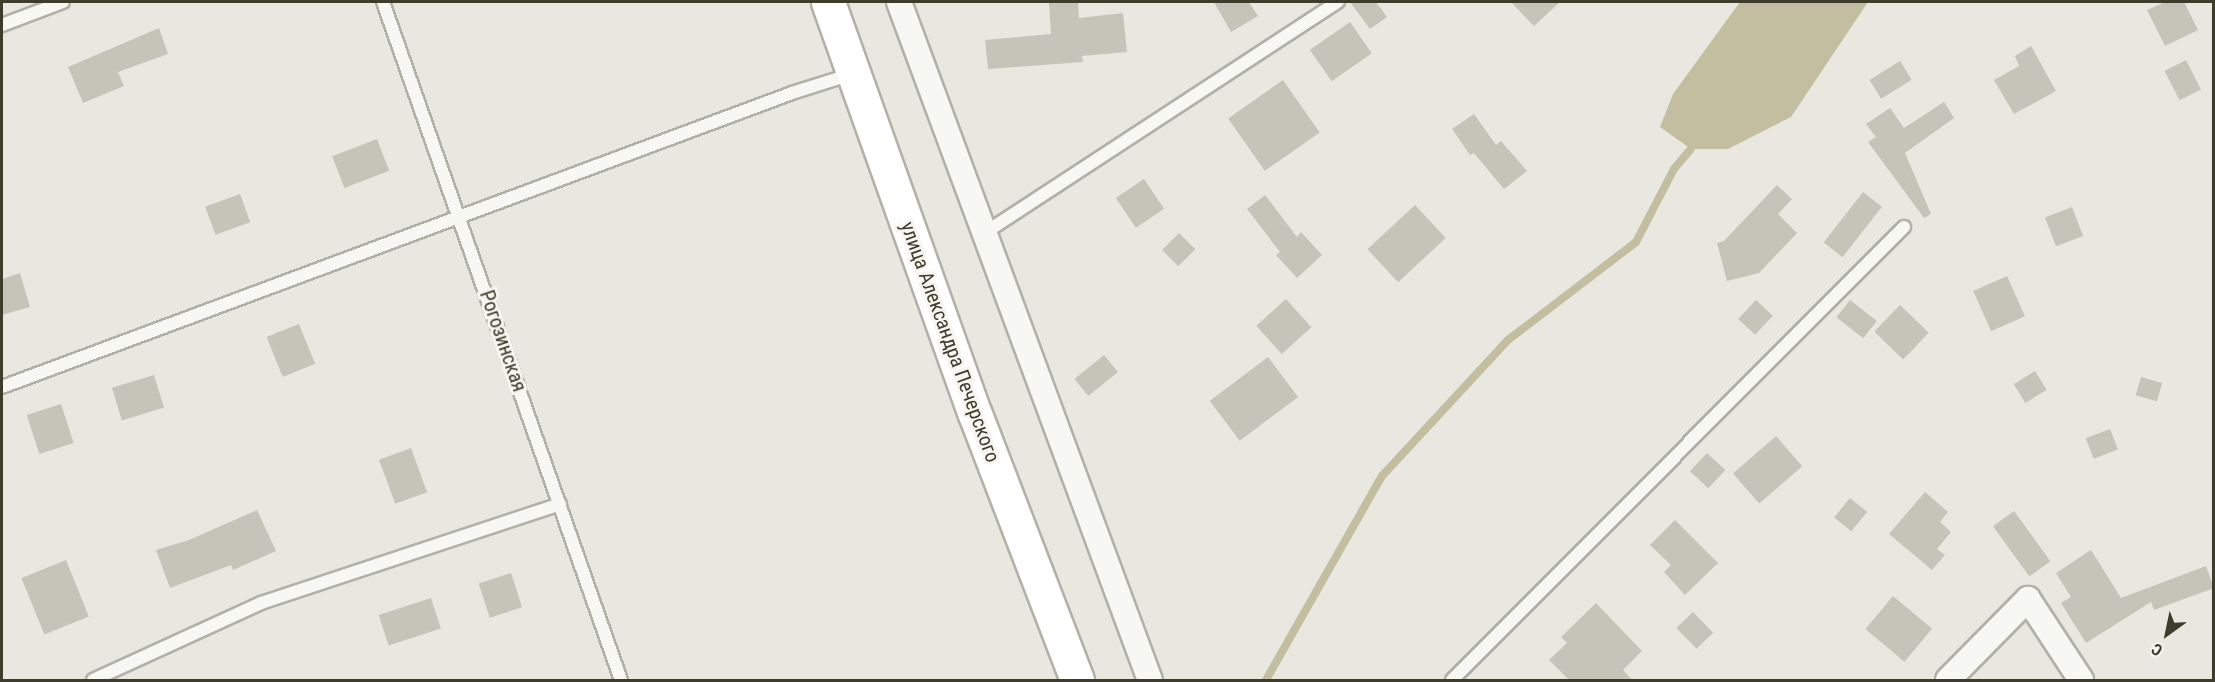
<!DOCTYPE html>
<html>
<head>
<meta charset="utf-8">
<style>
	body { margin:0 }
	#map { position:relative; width:2215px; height:682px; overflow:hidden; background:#e8e8e1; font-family:"Roboto Condensed",sans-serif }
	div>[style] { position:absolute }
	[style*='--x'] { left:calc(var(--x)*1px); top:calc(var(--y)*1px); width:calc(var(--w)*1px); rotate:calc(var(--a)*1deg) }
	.water>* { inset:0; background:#c4bea0 }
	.stream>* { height:8px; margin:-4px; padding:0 4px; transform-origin:4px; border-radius:4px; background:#c4bea0 }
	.building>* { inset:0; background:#c4c4b9; transform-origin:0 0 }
	.roads { filter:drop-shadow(2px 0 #b2b1a7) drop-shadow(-2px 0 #b2b1a7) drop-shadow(0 2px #b2b1a7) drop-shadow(0 -2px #b2b1a7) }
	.lane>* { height:12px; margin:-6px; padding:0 6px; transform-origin:6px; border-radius:6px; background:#f7f7f4 }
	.street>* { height:24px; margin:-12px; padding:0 12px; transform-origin:12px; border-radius:12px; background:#f7f7f4 }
	.secondary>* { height:33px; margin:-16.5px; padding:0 16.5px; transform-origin:16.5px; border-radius:16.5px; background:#fff }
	span { translate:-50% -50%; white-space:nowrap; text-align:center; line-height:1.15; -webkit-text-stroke:6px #f6f5f1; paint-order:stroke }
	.street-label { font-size:20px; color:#3e3d2b }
	.frame { position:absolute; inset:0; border:3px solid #3e3d2b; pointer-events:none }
	.north { position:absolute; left:2137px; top:604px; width:60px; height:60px; -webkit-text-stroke:4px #f6f5f1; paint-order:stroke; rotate:213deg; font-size:16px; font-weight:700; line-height:24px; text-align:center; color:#3e3d2b }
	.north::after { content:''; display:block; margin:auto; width:21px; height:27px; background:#3e3d2b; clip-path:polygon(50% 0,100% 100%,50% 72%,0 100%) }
</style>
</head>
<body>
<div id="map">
	<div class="water">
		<div style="clip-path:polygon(1740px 2px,1868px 2px,1791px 117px,1728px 149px,1691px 149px,1660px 127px,1673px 94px)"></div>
	</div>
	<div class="stream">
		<div style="--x:1266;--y:680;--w:235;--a:-60.4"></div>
		<div style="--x:1382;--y:476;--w:185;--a:-47.2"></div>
		<div style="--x:1508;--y:340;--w:161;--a:-37.4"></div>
		<div style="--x:1636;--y:242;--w:82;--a:-62.5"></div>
		<div style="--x:1674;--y:169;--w:26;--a:-50"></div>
	</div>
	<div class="building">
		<div style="clip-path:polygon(1078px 2px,1079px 18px,1123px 13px,1127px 52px,1082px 56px,1083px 62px,988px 69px,985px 40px,1051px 34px,1049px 3px)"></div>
		<div style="clip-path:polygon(1214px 2px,1249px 2px,1258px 16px,1231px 32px)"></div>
		<div style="clip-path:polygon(1350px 2px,1376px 2px,1387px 17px,1370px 29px)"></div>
		<div style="clip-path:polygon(1511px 2px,1560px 2px,1534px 26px)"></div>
		<div style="clip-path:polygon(2165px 2px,2184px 2px,2198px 30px,2165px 46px,2147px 10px)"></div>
		<div style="left:1350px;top:22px;width:38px;height:49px;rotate:55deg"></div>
		<div style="clip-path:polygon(159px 28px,168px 54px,118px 72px,124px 86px,83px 103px,68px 67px)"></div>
		<div style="clip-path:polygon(2031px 46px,2056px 91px,2014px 114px,1994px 80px,2019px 66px,2015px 56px)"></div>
		<div style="left:2186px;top:60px;width:33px;height:24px;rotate:63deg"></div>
		<div style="left:1900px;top:61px;width:22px;height:36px;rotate:58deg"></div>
		<div style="left:1283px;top:80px;width:64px;height:67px;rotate:55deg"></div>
		<div style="clip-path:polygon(1944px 102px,1954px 118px,1905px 153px,1931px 214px,1924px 218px,1868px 142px,1876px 137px,1866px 124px,1890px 108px,1904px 128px)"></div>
		<div style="clip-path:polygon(1474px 114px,1496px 145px,1501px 141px,1527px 171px,1504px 189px,1474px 153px,1470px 155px,1452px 129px)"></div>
		<div style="left:377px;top:139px;width:34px;height:48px;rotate:69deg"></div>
		<div style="left:1144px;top:179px;width:36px;height:34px;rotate:56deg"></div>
		<div style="clip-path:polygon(1777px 185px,1792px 199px,1778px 214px,1797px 233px,1759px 273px,1727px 281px,1717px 243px,1724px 241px)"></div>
		<div style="left:1863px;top:192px;width:24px;height:64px;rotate:38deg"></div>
		<div style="left:240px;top:194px;width:30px;height:37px;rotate:70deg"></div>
		<div style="clip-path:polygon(1265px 195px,1297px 237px,1301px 232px,1322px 255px,1297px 278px,1276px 255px,1280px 252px,1247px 209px)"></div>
		<div style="left:1415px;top:205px;width:45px;height:65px;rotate:47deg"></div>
		<div style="left:2072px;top:207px;width:31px;height:29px;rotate:69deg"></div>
		<div style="left:1179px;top:233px;width:23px;height:24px;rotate:45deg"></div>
		<div style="clip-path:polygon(20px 273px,30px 307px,2px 315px,2px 279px)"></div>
		<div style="left:2007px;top:276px;width:44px;height:37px;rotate:66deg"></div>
		<div style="left:1286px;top:299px;width:38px;height:40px;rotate:48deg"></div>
		<div style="left:1756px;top:300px;width:23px;height:26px;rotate:43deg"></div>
		<div style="left:1850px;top:300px;width:34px;height:22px;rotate:38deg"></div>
		<div style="left:1900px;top:305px;width:40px;height:37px;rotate:44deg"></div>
		<div style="left:299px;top:324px;width:43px;height:35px;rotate:68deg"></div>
		<div style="left:1104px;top:355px;width:22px;height:38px;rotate:51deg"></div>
		<div style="left:1268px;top:357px;width:50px;height:73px;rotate:53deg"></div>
		<div style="left:2035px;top:371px;width:22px;height:25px;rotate:58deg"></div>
		<div style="left:154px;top:375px;width:34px;height:44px;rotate:73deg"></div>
		<div style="left:2141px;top:377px;width:22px;height:19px;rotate:16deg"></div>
		<div style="left:61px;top:404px;width:41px;height:36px;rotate:72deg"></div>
		<div style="left:2110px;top:429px;width:22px;height:26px;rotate:69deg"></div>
		<div style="left:1776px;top:436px;width:40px;height:57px;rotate:49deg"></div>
		<div style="left:411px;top:448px;width:47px;height:34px;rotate:70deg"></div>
		<div style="left:1707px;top:453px;width:25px;height:25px;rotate:43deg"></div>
		<div style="clip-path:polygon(1925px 492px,1948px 512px,1940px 522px,1951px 532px,1937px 549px,1945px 555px,1932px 570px,1889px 534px)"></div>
		<div style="left:1850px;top:498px;width:22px;height:25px;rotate:39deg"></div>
		<div style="clip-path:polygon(257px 510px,276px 551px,233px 570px,231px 565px,170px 588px,156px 550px,189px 540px)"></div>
		<div style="left:2014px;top:511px;width:62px;height:26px;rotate:54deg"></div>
		<div style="clip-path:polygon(1675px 520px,1718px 563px,1685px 595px,1664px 572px,1671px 565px,1650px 545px)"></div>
		<div style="clip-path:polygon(2091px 550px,2121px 598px,2206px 566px,2214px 588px,2154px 610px,2151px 602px,2086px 643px,2061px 603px,2071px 597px,2056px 573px)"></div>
		<div style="left:66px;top:560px;width:61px;height:48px;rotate:68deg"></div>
		<div style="left:511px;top:573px;width:36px;height:34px;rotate:72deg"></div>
		<div style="left:1893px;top:596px;width:51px;height:43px;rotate:40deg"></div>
		<div style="left:431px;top:598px;width:32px;height:55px;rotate:72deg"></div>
		<div style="clip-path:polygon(1596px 603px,1642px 651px,1623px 670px,1633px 681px,1570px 681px,1549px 660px,1567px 643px,1561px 637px)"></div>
		<div style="left:1693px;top:612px;width:29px;height:23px;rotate:46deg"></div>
	</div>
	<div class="roads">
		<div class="lane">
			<div style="--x:383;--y:2;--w:719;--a:70.66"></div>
			<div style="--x:2;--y:25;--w:65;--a:-20.7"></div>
			<div style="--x:983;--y:234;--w:424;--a:-33.2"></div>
			<div style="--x:2;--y:387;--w:843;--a:-20.41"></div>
			<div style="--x:792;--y:93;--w:63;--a:-17.6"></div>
			<div style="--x:93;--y:680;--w:185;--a:-24.6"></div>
			<div style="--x:261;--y:603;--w:315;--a:-18.3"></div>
			<div style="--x:1452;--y:680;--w:640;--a:-45.06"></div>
		</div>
		<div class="street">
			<div style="--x:899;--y:2;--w:723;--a:69.69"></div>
			<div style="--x:1948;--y:680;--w:114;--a:-45.4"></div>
			<div style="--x:2028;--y:599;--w:97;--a:56.8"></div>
		</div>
		<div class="secondary">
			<div style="--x:828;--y:2;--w:437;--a:70.4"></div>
			<div style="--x:975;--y:414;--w:285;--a:69"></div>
		</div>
	</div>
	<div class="street-label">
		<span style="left:503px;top:341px;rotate:71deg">Рогозинская</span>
		<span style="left:950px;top:342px;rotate:70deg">улица Александра Печерского</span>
	</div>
	<div class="frame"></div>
	<div class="north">С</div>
</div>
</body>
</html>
